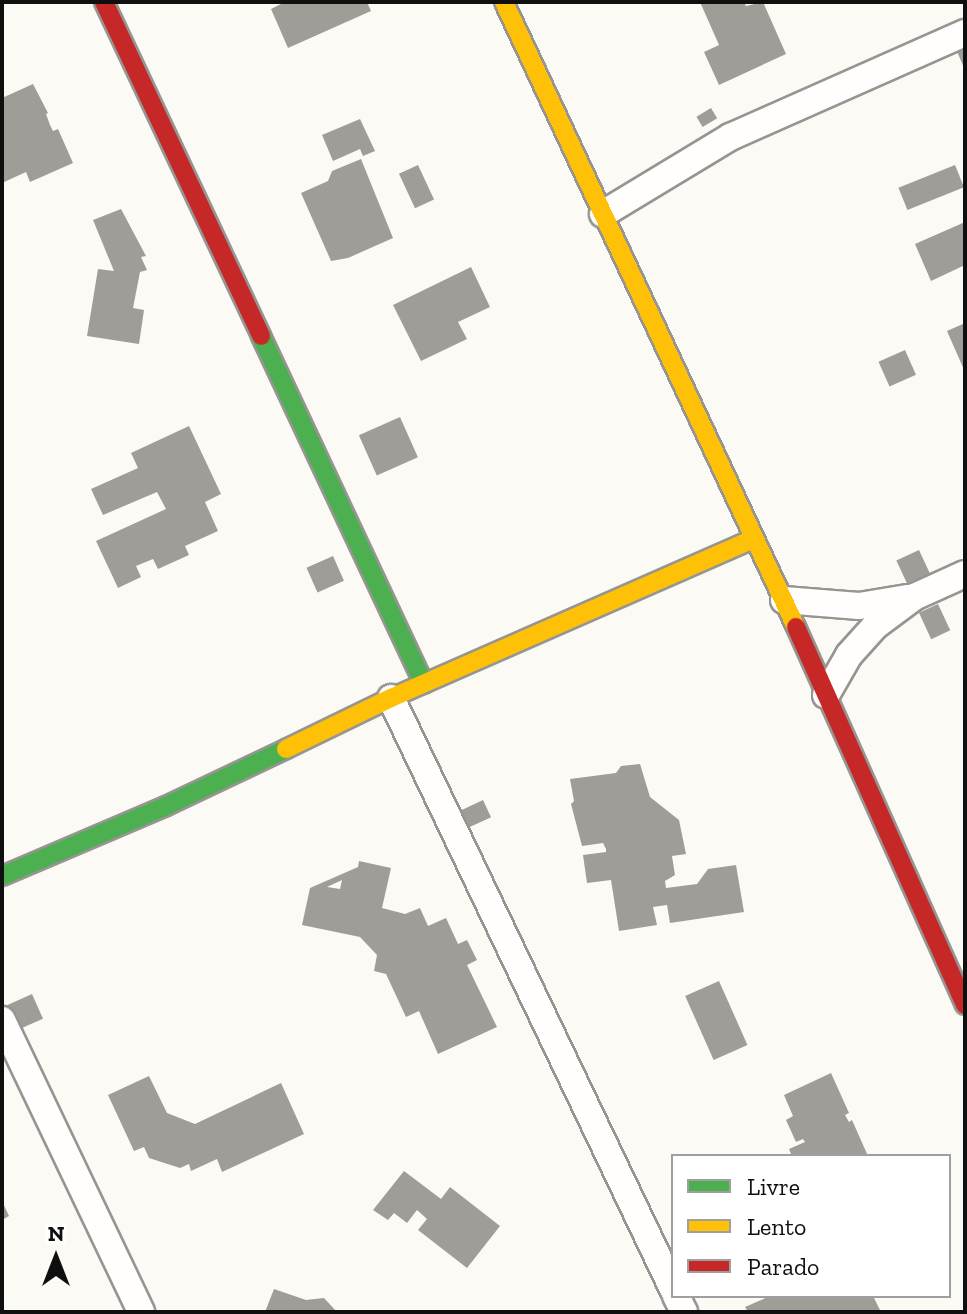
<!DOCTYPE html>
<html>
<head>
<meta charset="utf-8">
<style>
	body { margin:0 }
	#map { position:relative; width:967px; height:1314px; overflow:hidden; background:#fcfaf4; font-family:"Zilla Slab",serif }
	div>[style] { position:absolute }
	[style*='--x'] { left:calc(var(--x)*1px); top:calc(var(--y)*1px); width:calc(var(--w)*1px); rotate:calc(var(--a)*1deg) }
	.building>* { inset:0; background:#a09d99; transform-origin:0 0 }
	.roads { filter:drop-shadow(2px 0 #969592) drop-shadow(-2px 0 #969592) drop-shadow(0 2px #969592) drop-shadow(0 -2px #969592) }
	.street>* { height:26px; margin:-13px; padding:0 13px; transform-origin:13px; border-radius:13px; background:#fffefd }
	.fast>* { height:18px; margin:-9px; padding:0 9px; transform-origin:9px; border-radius:9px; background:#4caf50 }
	.slow>* { height:18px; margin:-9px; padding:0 9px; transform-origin:9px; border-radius:9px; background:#ffc107 }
	.jam>* { height:18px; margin:-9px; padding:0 9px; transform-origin:9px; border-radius:9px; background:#c62828 }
	span { translate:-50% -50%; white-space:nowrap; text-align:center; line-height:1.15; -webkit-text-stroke:8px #fff; paint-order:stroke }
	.frame { position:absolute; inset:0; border:4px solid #0f0f0f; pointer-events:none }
	.legend { position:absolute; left:671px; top:1154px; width:280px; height:144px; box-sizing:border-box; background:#fff; border:2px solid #9f9f9f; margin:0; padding:10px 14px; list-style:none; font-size:24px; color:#0f0f0f }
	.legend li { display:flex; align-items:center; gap:16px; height:40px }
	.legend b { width:40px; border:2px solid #9f9f9f }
	.north { position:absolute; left:16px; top:1218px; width:80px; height:80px; -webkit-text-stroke:6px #fff; paint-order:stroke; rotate:0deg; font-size:22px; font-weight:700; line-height:32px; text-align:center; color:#0f0f0f }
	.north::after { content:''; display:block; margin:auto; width:28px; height:36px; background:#0f0f0f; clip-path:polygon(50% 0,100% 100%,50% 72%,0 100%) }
</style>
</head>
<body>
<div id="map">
	<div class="building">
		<div style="clip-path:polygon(285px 2px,367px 2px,371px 11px,288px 48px,271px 9px)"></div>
		<div style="clip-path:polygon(700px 2px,744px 2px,746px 6px,763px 2px,786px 54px,719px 85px,704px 52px,719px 45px)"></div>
		<div style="clip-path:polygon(965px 42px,965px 70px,955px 47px)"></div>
		<div style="clip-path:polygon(33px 84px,48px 113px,46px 114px,50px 125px,53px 131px,58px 129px,73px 163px,30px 182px,26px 172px,2px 183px,2px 98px)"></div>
		<div style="left:711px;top:108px;width:12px;height:17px;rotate:59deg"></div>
		<div style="clip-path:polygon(360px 119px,375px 151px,363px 156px,360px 149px,333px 161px,322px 135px)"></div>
		<div style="clip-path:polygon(361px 159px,393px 238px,348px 258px,331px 261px,301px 193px,328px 181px,332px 171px)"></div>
		<div style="left:418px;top:165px;width:38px;height:21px;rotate:65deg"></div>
		<div style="left:955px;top:165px;width:24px;height:61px;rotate:68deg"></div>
		<div style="clip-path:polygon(121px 209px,146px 256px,141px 257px,147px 270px,140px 272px,133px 308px,144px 310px,139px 344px,87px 336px,98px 269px,114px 271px,93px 220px)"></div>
		<div style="clip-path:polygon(965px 222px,965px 265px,931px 281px,915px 244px)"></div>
		<div style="clip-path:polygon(471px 267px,490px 307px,458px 322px,467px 339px,421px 361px,393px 305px)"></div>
		<div style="clip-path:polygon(965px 323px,965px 372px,947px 331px)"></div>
		<div style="left:905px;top:350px;width:27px;height:29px;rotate:66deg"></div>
		<div style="left:400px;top:417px;width:44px;height:45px;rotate:66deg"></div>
		<div style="clip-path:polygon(189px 426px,221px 494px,205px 502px,218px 531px,185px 546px,189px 555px,158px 569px,153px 559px,136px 566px,141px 577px,118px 588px,96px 541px,166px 509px,157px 492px,103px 515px,91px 489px,138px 468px,131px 453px)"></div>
		<div style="left:919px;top:550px;width:38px;height:25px;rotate:65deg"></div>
		<div style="left:333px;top:556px;width:27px;height:29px;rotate:66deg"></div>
		<div style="left:938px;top:604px;width:29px;height:21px;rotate:65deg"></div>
		<div style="clip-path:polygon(640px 764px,650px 797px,679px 820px,686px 854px,672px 856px,675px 875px,665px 881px,666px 888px,697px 884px,708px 869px,736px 865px,744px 912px,670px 923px,667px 905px,653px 907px,657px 925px,619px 931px,611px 880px,587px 883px,583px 855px,606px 852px,606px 849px,603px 843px,582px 846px,571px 804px,574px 801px,570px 779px,616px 773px,621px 766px)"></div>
		<div style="left:483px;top:800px;width:19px;height:24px;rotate:65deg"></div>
		<div style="clip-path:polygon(evenodd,359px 861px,391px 868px,382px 908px,405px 914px,420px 908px,428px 926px,446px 918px,458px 944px,467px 940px,477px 960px,467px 965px,497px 1027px,438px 1054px,419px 1011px,406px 1017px,386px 974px,374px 971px,377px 955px,360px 937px,302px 925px,310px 888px,358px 867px,359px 861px,342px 880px,340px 889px,327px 887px,342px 880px)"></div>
		<div style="left:719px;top:981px;width:70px;height:37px;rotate:66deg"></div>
		<div style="left:32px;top:994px;width:27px;height:28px;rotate:66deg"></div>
		<div style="clip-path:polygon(831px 1073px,849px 1113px,845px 1115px,849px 1122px,852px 1120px,868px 1156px,792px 1156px,789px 1149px,805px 1142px,803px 1139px,796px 1142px,786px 1120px,793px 1116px,784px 1095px)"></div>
		<div style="clip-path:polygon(149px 1076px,167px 1113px,195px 1124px,281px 1083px,304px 1134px,222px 1172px,217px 1159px,191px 1171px,189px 1164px,180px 1168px,149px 1158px,144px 1147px,134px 1151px,108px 1095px)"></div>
		<div style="clip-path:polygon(404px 1171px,441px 1199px,450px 1187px,500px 1226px,467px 1268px,418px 1230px,427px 1219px,417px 1210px,407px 1223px,394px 1213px,388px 1220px,373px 1210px)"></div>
		<div style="clip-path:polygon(2px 1201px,9px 1216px,2px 1220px)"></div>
		<div style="clip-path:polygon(274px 1289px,306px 1300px,324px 1298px,337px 1312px,265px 1312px)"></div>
		<div style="clip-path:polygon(770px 1296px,873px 1296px,881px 1312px,748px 1312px,745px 1307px)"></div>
	</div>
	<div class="roads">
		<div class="street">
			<div style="--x:603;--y:214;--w:149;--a:-31.2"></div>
			<div style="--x:730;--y:137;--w:257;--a:-23.9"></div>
			<div style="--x:784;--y:600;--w:75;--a:4.6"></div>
			<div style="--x:859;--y:606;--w:50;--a:-9.3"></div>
			<div style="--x:826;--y:695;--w:46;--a:-60.1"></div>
			<div style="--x:849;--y:655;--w:39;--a:-48"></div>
			<div style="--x:875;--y:626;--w:49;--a:-36.6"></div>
			<div style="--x:914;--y:597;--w:56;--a:-24.3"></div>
			<div style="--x:391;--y:698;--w:655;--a:64.49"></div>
			<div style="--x:2;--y:1020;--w:323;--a:64.5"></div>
			<div style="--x:676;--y:1296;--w:18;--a:63"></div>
		</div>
		<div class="fast">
			<div style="--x:261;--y:336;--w:384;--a:64.9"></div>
			<div style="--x:2;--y:876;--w:178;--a:-23.1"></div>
			<div style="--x:166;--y:806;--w:133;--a:-25.4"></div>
		</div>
		<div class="slow">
			<div style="--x:504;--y:2;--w:690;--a:64.96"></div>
			<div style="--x:286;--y:749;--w:117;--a:-25.9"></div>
			<div style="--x:391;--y:698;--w:396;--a:-23.7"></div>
		</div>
		<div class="jam">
			<div style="--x:104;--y:2;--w:369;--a:64.8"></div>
			<div style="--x:796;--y:627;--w:414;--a:65.9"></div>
		</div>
	</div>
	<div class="frame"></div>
	<ul class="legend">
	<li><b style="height:10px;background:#4caf50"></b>Livre</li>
	<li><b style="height:10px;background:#ffc107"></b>Lento</li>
	<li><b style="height:10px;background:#c62828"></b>Parado</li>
	</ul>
	<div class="north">N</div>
</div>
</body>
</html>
